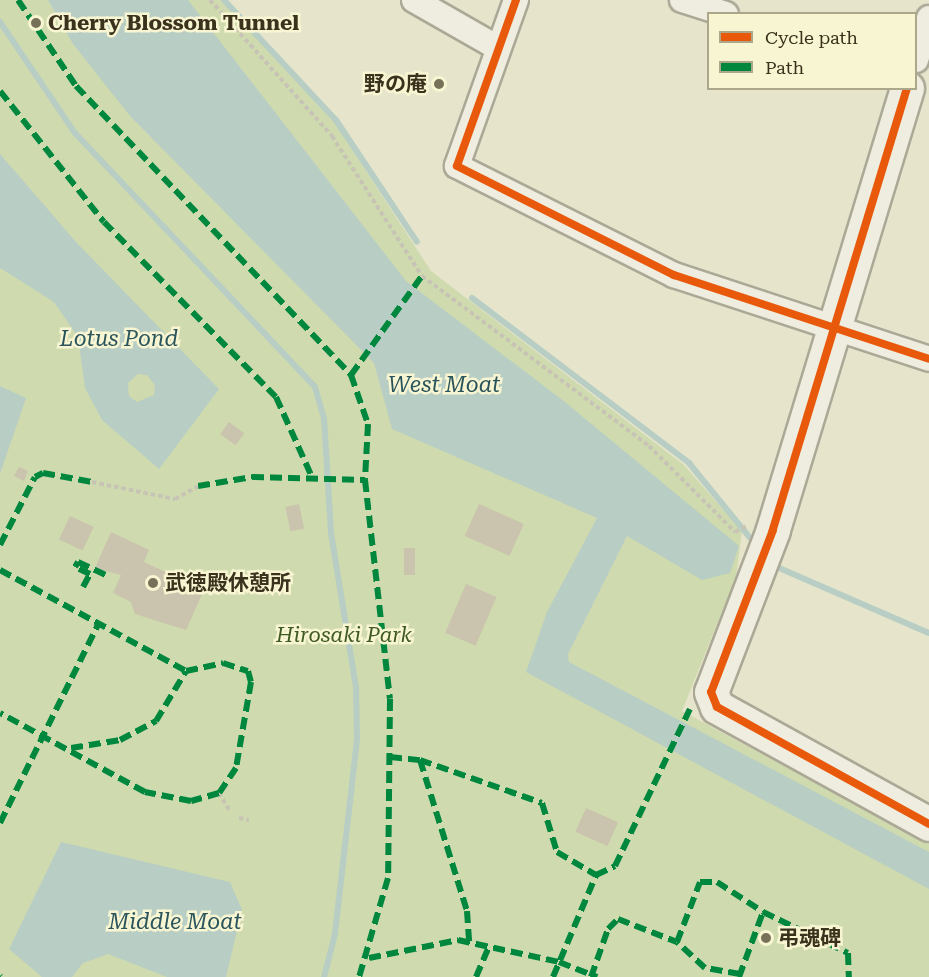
<!DOCTYPE html>
<html>
<head>
<meta charset="utf-8">
<style>
	body { margin:0 }
	#map { position:relative; width:929px; height:977px; overflow:hidden; background:#e6e5cc; font-family:"Roboto Serif","Noto Sans JP",serif }
	div>[style] { position:absolute }
	[style*='--x'] { left:calc(var(--x)*1px); top:calc(var(--y)*1px); width:calc(var(--w)*1px); rotate:calc(var(--a)*1deg) }
	.green>* { inset:0; background:#cfdaae }
	.water>* { inset:0; background:#b8cec4 }
	.stream>* { height:6px; margin:-3px; padding:0 3px; transform-origin:3px; border-radius:3px; background:#b8cec4 }
	.building>* { inset:0; background:#cac3ad; transform-origin:0 0 }
	.path>* { height:4px; margin-top:-2px; transform-origin:0; background:repeating-linear-gradient(90deg,#c7c4b5 0 4.5px,transparent 0 7.5px) }
	.roads { filter:drop-shadow(2px 0 #aba896) drop-shadow(-2px 0 #aba896) drop-shadow(0 2px #aba896) drop-shadow(0 -2px #aba896) }
	.street>* { height:24px; margin:-12px; padding:0 12px; transform-origin:12px; border-radius:12px; background:#eeeddf }
	.secondary>* { height:33px; margin:-16.5px; padding:0 16.5px; transform-origin:16.5px; border-radius:16.5px; background:#eeeddf }
	.quiet>* { height:6px; margin-top:-3px; transform-origin:0; background:repeating-linear-gradient(90deg,#00873e 0 12px,transparent 0 18px) }
	.cycleway>* { height:8px; margin:-4px; padding:0 4px; transform-origin:4px; border-radius:4px; background:#e8590c }
	.dots>* { width:16px; height:16px; translate:-50% -50%; box-sizing:border-box; border:3px solid #f8f5d2; border-radius:50% }
	span { translate:-50% -50%; white-space:nowrap; text-align:center; line-height:1.15; -webkit-text-stroke:5px #f8f5d2; paint-order:stroke }
	.poi-label { font-size:21px; color:#3b321d; font-weight:700 }
	.left { translate:0 -50%; text-align:left }
	.right { translate:-100% -50%; text-align:right }
	.park-label { font-size:21px; color:#3f5a22; font-style:italic }
	.water-label { font-size:22px; color:#2b555c; font-style:italic }
	.legend { position:absolute; left:707px; top:12px; width:210px; height:78px; box-sizing:border-box; background:#f8f5d2; border:2px solid #aca78a; margin:0; padding:8px 10px; list-style:none; font-size:18px; color:#3b321d }
	.legend li { display:flex; align-items:center; gap:12px; height:30px }
	.legend b { width:30px; border:2px solid #aca78a }
</style>
</head>
<body>
<div id="map">
	<div class="green">
		<div style="clip-path:polygon(0 0,221px 0,335px 123px,431px 271px,684px 465px,742px 531px,736px 577px,682px 711px,929px 844px,929px 977px,0 977px)"></div>
	</div>
	<div class="water">
		<div style="clip-path:polygon(48px 0,188px 0,406px 281px,565px 402px,739px 546px,730px 573px,702px 580px,627px 536px,568px 654px,569px 662px,929px 852px,929px 889px,526px 672px,547px 612px,597px 518px,392px 429px,374px 363px,130px 116px,73px 44px)"></div>
		<div style="clip-path:polygon(evenodd,0 154px,76px 242px,219px 389px,159px 469px,102px 420px,85px 388px,78px 337px,54px 302px,0 268px,0 154px,147px 375px,155px 385px,154px 395px,137px 402px,129px 396px,128px 383px,138px 374px,147px 375px)"></div>
		<div style="clip-path:polygon(0 386px,26px 398px,0 474px)"></div>
		<div style="clip-path:polygon(61px 842px,230px 882px,242px 910px,226px 977px,167px 977px,108px 954px,83px 963px,72px 977px,42px 977px,9px 949px)"></div>
	</div>
	<div class="stream">
		<div style="--x:224;--y:0;--w:164;--a:47"></div>
		<div style="--x:336;--y:120;--w:146;--a:56.4"></div>
		<div style="--x:0;--y:22;--w:134;--a:56"></div>
		<div style="--x:75;--y:133;--w:349;--a:46.6"></div>
		<div style="--x:315;--y:387;--w:32;--a:74"></div>
		<div style="--x:324;--y:418;--w:115;--a:86.5"></div>
		<div style="--x:331;--y:533;--w:156;--a:80.8"></div>
		<div style="--x:356;--y:687;--w:53;--a:88.9"></div>
		<div style="--x:357;--y:740;--w:195;--a:96.5"></div>
		<div style="--x:335;--y:934;--w:44;--a:104.3"></div>
		<div style="--x:472;--y:298;--w:273;--a:37.2"></div>
		<div style="--x:689;--y:463;--w:104;--a:50.8"></div>
		<div style="--x:770;--y:564;--w:173;--a:23.5"></div>
	</div>
	<div class="building">
		<div style="left:229px;top:422px;width:19px;height:15px;rotate:36deg"></div>
		<div style="clip-path:polygon(19px 467px,28px 471px,24px 481px,14px 476px)"></div>
		<div style="left:299px;top:504px;width:25px;height:14px;rotate:78deg"></div>
		<div style="left:479px;top:504px;width:49px;height:35px;rotate:24deg"></div>
		<div style="left:70px;top:516px;width:26px;height:26px;rotate:25deg"></div>
		<div style="clip-path:polygon(111px 532px,149px 550px,144px 562px,204px 590px,186px 630px,135px 614px,131px 602px,113px 593px,121px 575px,95px 568px)"></div>
		<div style="left:404px;top:548px;width:11px;height:27px"></div>
		<div style="left:466px;top:584px;width:33px;height:53px;rotate:23deg"></div>
		<div style="left:586px;top:808px;width:35px;height:26px;rotate:24deg"></div>
	</div>
	<div class="path">
		<div style="--x:210;--y:0;--w:183;--a:48.1"></div>
		<div style="--x:332;--y:136;--w:166;--a:57.3"></div>
		<div style="--x:422;--y:276;--w:284;--a:36.8"></div>
		<div style="--x:649;--y:446;--w:122;--a:45"></div>
		<div style="--x:735;--y:532;--w:13;--a:-27"></div>
		<div style="--x:92;--y:482;--w:85;--a:11.6"></div>
		<div style="--x:175;--y:499;--w:26;--a:-29"></div>
		<div style="--x:219;--y:793;--w:21;--a:59"></div>
		<div style="--x:239;--y:818;--w:10;--a:11"></div>
	</div>
	<div class="roads">
		<div class="street">
			<div style="--x:414;--y:0;--w:97;--a:29.7"></div>
			<div style="--x:516;--y:0;--w:176;--a:109.6"></div>
			<div style="--x:457;--y:166;--w:243;--a:26.7"></div>
			<div style="--x:674;--y:275;--w:268;--a:18.2"></div>
			<div style="--x:682;--y:0;--w:46;--a:17.7"></div>
			<div style="--x:916;--y:60;--w:44;--a:-72.8"></div>
		</div>
		<div class="secondary">
			<div style="--x:907;--y:88;--w:462;--a:106.9"></div>
			<div style="--x:773;--y:530;--w:173;--a:110.9"></div>
			<div style="--x:711;--y:692;--w:16;--a:68"></div>
			<div style="--x:717;--y:707;--w:242;--a:28.9"></div>
		</div>
	</div>
	<div class="quiet">
		<div style="--x:18;--y:0;--w:104;--a:56"></div>
		<div style="--x:76;--y:86;--w:399;--a:46.4"></div>
		<div style="--x:351;--y:375;--w:52;--a:70.9"></div>
		<div style="--x:368;--y:424;--w:56;--a:93.1"></div>
		<div style="--x:365;--y:480;--w:220;--a:83.5"></div>
		<div style="--x:390;--y:699;--w:179;--a:90.6"></div>
		<div style="--x:388;--y:878;--w:103;--a:106.3"></div>
		<div style="--x:0;--y:91;--w:167;--a:51.6"></div>
		<div style="--x:104;--y:222;--w:245;--a:45.5"></div>
		<div style="--x:276;--y:397;--w:88;--a:65.8"></div>
		<div style="--x:351;--y:375;--w:122;--a:-54.4"></div>
		<div style="--x:198;--y:486;--w:55;--a:-9.5"></div>
		<div style="--x:252;--y:477;--w:113;--a:1.5"></div>
		<div style="--x:0;--y:545;--w:76;--a:-62.8"></div>
		<div style="--x:35;--y:477;--w:9;--a:-27"></div>
		<div style="--x:43;--y:473;--w:50;--a:10.4"></div>
		<div style="--x:0;--y:570;--w:212;--a:28.5"></div>
		<div style="--x:186;--y:671;--w:38;--a:-12"></div>
		<div style="--x:223;--y:663;--w:26;--a:18"></div>
		<div style="--x:248;--y:671;--w:11;--a:75"></div>
		<div style="--x:251;--y:682;--w:87;--a:99.9"></div>
		<div style="--x:236;--y:768;--w:30;--a:124"></div>
		<div style="--x:219;--y:793;--w:29;--a:164"></div>
		<div style="--x:191;--y:801;--w:47;--a:-168.9"></div>
		<div style="--x:145;--y:792;--w:165;--a:-151.4"></div>
		<div style="--x:83;--y:587;--w:15;--a:-62"></div>
		<div style="--x:90;--y:574;--w:17;--a:-155"></div>
		<div style="--x:75;--y:567;--w:6;--a:-59"></div>
		<div style="--x:78;--y:562;--w:33;--a:25"></div>
		<div style="--x:71;--y:748;--w:50;--a:-9.3"></div>
		<div style="--x:120;--y:740;--w:41;--a:-27.8"></div>
		<div style="--x:156;--y:721;--w:58;--a:-59"></div>
		<div style="--x:390;--y:757;--w:30;--a:6"></div>
		<div style="--x:420;--y:760;--w:129;--a:19.4"></div>
		<div style="--x:542;--y:803;--w:51;--a:73"></div>
		<div style="--x:557;--y:852;--w:45;--a:30.5"></div>
		<div style="--x:420;--y:760;--w:158;--a:72.7"></div>
		<div style="--x:467;--y:911;--w:31;--a:86"></div>
		<div style="--x:0;--y:823;--w:221;--a:-63.7"></div>
		<div style="--x:369;--y:958;--w:91;--a:-11.4"></div>
		<div style="--x:458;--y:940;--w:103;--a:12.3"></div>
		<div style="--x:559;--y:962;--w:41;--a:21.5"></div>
		<div style="--x:740;--y:974;--w:36;--a:-170"></div>
		<div style="--x:705;--y:968;--w:38;--a:-137"></div>
		<div style="--x:677;--y:942;--w:64;--a:-69"></div>
		<div style="--x:700;--y:882;--w:17;--a:0"></div>
		<div style="--x:717;--y:882;--w:55;--a:33.1"></div>
		<div style="--x:763;--y:912;--w:94;--a:25.8"></div>
		<div style="--x:848;--y:953;--w:24;--a:88"></div>
		<div style="--x:0;--y:976;--w:1;--a:45"></div>
		<div style="--x:476;--y:977;--w:34;--a:-67"></div>
		<div style="--x:553;--y:977;--w:111;--a:-67.1"></div>
		<div style="--x:596;--y:875;--w:21;--a:-25"></div>
		<div style="--x:615;--y:866;--w:174;--a:-64.5"></div>
		<div style="--x:591;--y:977;--w:51;--a:-70.5"></div>
		<div style="--x:608;--y:929;--w:14;--a:-45"></div>
		<div style="--x:618;--y:919;--w:63;--a:21.3"></div>
		<div style="--x:739;--y:977;--w:69;--a:-69.7"></div>
	</div>
	<div class="cycleway">
		<div style="--x:516;--y:0;--w:176;--a:109.6"></div>
		<div style="--x:457;--y:166;--w:243;--a:26.7"></div>
		<div style="--x:674;--y:275;--w:268;--a:18.2"></div>
		<div style="--x:907;--y:88;--w:462;--a:106.9"></div>
		<div style="--x:773;--y:530;--w:173;--a:110.9"></div>
		<div style="--x:711;--y:692;--w:16;--a:68"></div>
		<div style="--x:717;--y:707;--w:242;--a:28.9"></div>
	</div>
	<div class="dots">
		<div style="left:36px;top:23px;background:#77715a"></div>
		<div style="left:439px;top:84px;background:#77715a"></div>
		<div style="left:153px;top:583px;background:#77715a"></div>
		<div style="left:766px;top:938px;background:#77715a"></div>
	</div>
	<div class="poi-label">
		<span class="left" style="left:48px;top:23px">Cherry Blossom Tunnel</span>
		<span class="right" style="left:427px;top:84px">野の庵</span>
		<span class="left" style="left:165px;top:583px">武徳殿休憩所</span>
		<span class="left" style="left:778px;top:938px">弔魂碑</span>
	</div>
	<div class="park-label">
		<span style="left:344px;top:635px">Hirosaki Park</span>
	</div>
	<div class="water-label">
		<span style="left:119px;top:339px">Lotus Pond</span>
		<span style="left:444px;top:385px">West Moat</span>
		<span style="left:175px;top:922px">Middle Moat</span>
	</div>
	<ul class="legend">
	<li><b style="height:8px;background:#e8590c"></b>Cycle path</li>
	<li><b style="height:8px;background:#00873e"></b>Path</li>
	</ul>
</div>
</body>
</html>
